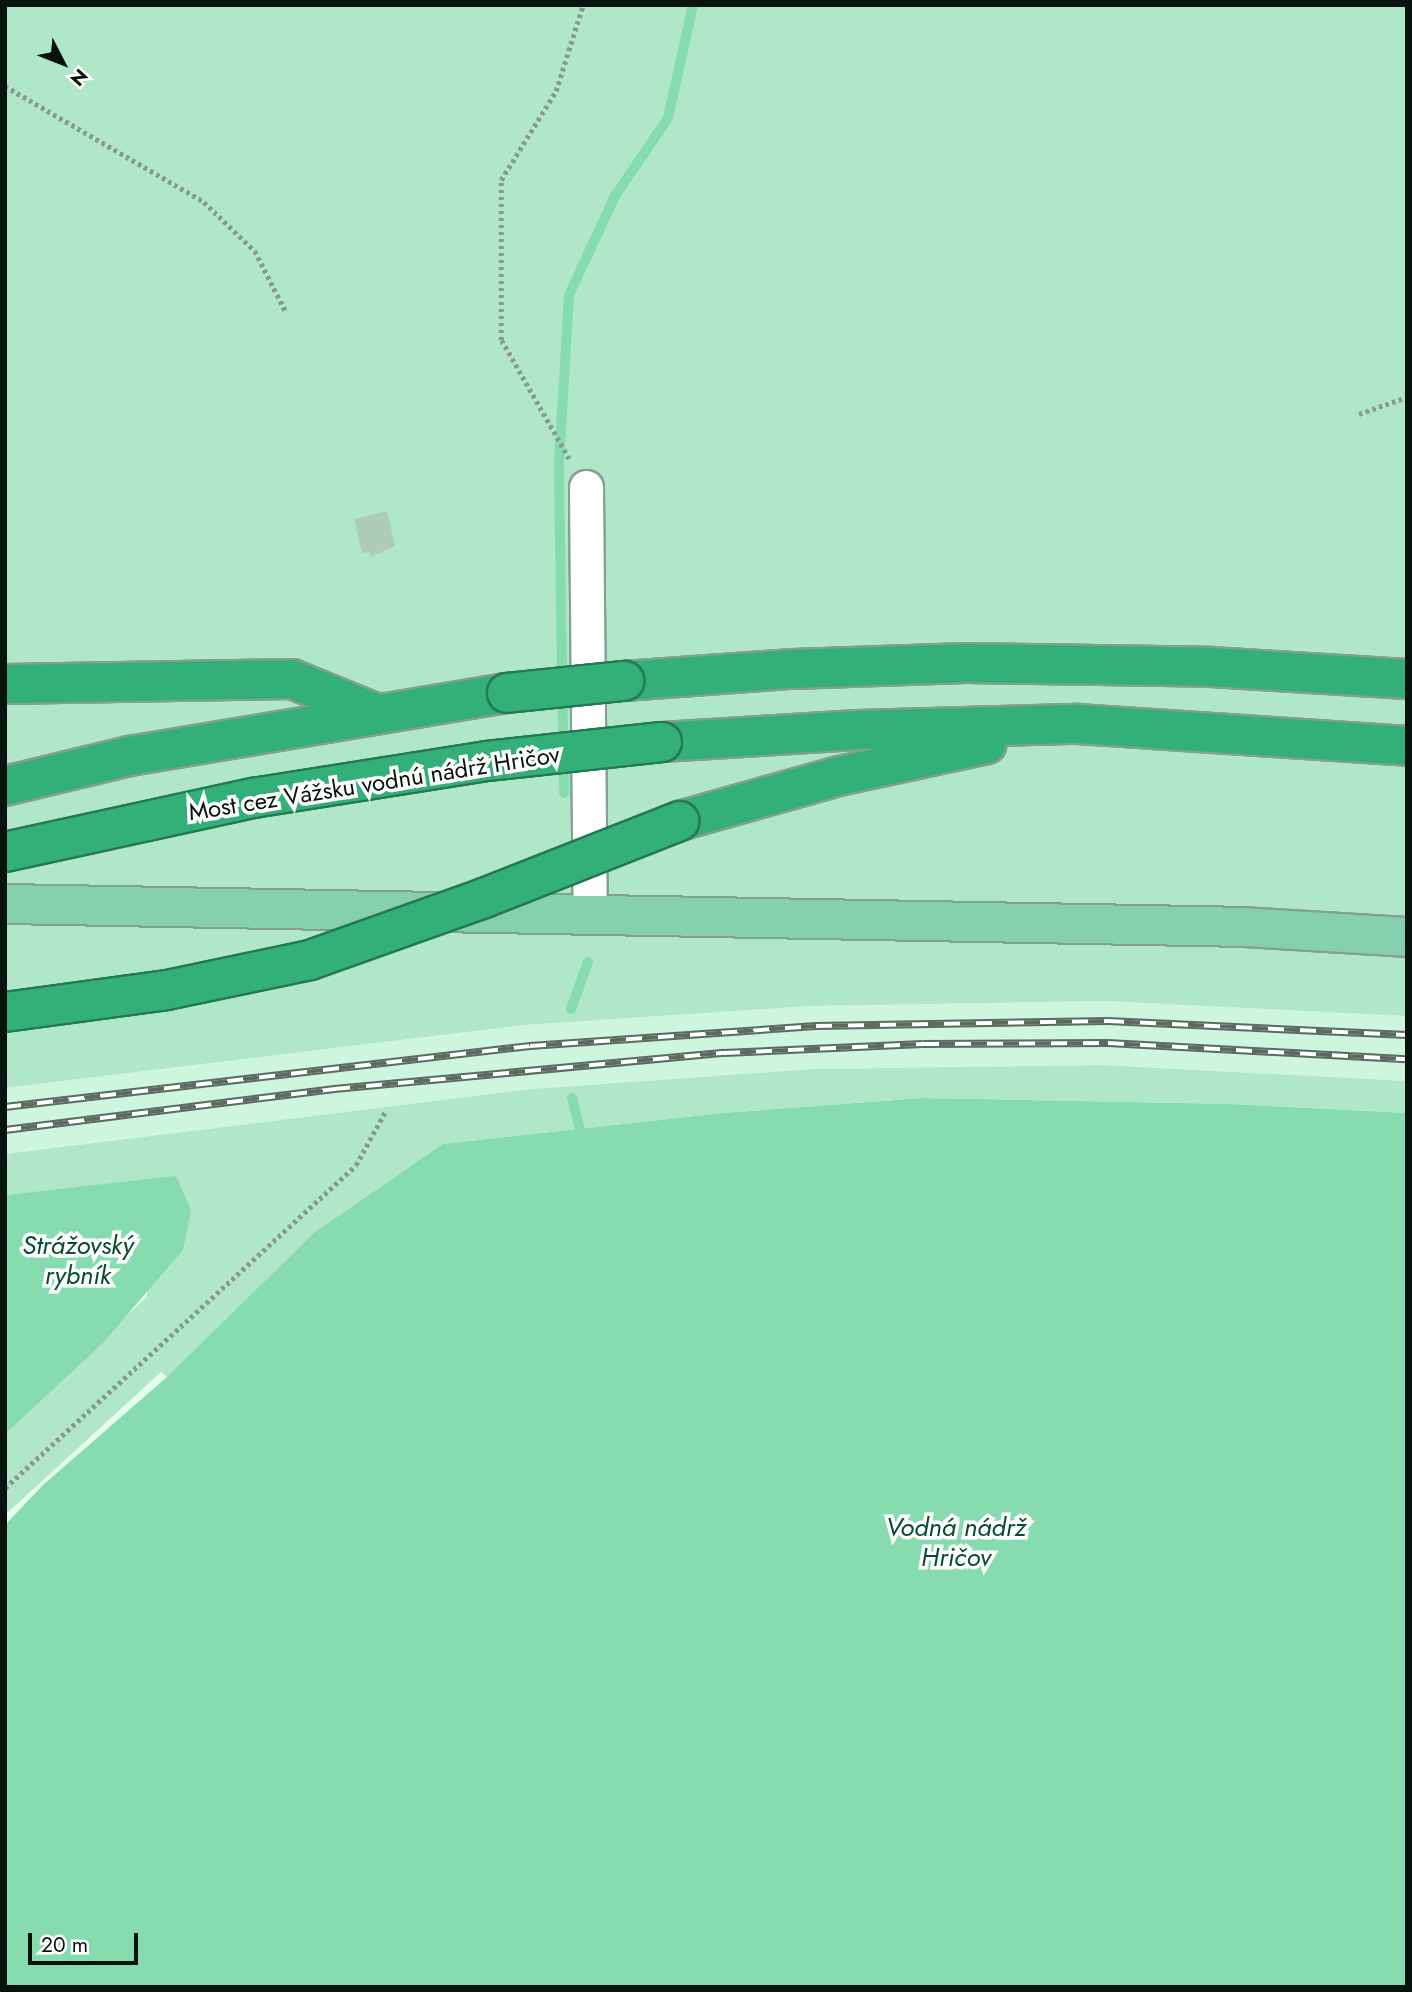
<!DOCTYPE html>
<html>
<head>
<meta charset="utf-8">
<style>
	body { margin:0 }
	#map { position:relative; width:1412px; height:1992px; overflow:hidden; background:#e6fef0; font-family:Jost,sans-serif }
	div>[style] { position:absolute }
	[style*='--x'] { left:calc(var(--x)*1px); top:calc(var(--y)*1px); width:calc(var(--w)*1px); rotate:calc(var(--a)*1deg) }
	.built>* { inset:0; background:#cef5de }
	.green>* { inset:0; background:#b0e7c8 }
	.water>* { inset:0; background:#87dcaf }
	.stream>* { height:10px; margin:-5px; padding:0 5px; transform-origin:5px; border-radius:5px; background:#87dcaf }
	.building>* { inset:0; background:#aeccba }
	.path>* { height:4.5px; margin-top:-2.25px; transform-origin:0; background:repeating-linear-gradient(90deg,#889a90 0 3.5px,transparent 0 7px) }
	.roads { filter:drop-shadow(2px 0 #84a090) drop-shadow(-2px 0 #84a090) drop-shadow(0 2px #84a090) drop-shadow(0 -2px #84a090) }
	.minor>* { height:33px; margin:-16.5px; padding:0 16.5px; transform-origin:16.5px; border-radius:16.5px; background:#fff }
	.primary>* { height:38px; margin:-19px; padding:0 19px; transform-origin:19px; border-radius:19px; background:#85d0ae }
	.motorway>* { height:38px; margin:-19px; padding:0 19px; transform-origin:19px; border-radius:19px; background:#33b078 }
	.rail>* { height:8px; margin-top:-4px; transform-origin:0; background:repeating-linear-gradient(90deg,#fff 0 16px,#5b6b62 0 32px); box-sizing:border-box; border-block:2px solid #5b6b62 }
	.bridges { filter:drop-shadow(2px 0 #247953) drop-shadow(-2px 0 #247953) drop-shadow(0 2px #247953) drop-shadow(0 -2px #247953) }
	.motorway-bridge>* { height:38px; margin:-19px; padding:0 19px; transform-origin:19px; border-radius:19px; background:#33b078 }
	span { translate:-50% -50%; white-space:nowrap; text-align:center; line-height:1.15; -webkit-text-stroke:7px #fff; paint-order:stroke }
	.street-label { font-size:24px; color:#08130d }
	.water-label { font-size:26px; color:#054c30; font-style:italic }
	.frame { position:absolute; inset:0; border:7px solid #08130d; pointer-events:none }
	.north { position:absolute; left:28px; top:28px; width:70px; height:70px; -webkit-text-stroke:5px #fff; paint-order:stroke; rotate:132deg; font-size:19px; font-weight:700; line-height:28px; text-align:center; color:#08130d }
	.north::after { content:''; display:block; margin:auto; width:24px; height:32px; background:#08130d; clip-path:polygon(50% 0,100% 100%,50% 72%,0 100%) }
	.scale { position:absolute; left:28px; top:1933px; width:110px; height:32px; box-sizing:border-box; border:4px solid #08130d; border-top:0; padding-left:9px; font-size:21px; line-height:24px; white-space:nowrap; color:#08130d; -webkit-text-stroke:5px #fff; paint-order:stroke }
</style>
</head>
<body>
<div id="map">
	<div class="built">
		<div style="clip-path:polygon(1105px 1001px,1407px 1016px,1407px 1081px,1103px 1065px,812px 1069px,531px 1089px,5px 1154px,5px 1088px,524px 1025px,809px 1006px)"></div>
	</div>
	<div class="green">
		<div style="clip-path:polygon(5px 5px,1407px 5px,1407px 1016px,1105px 1001px,809px 1006px,524px 1025px,5px 1088px)"></div>
		<div style="clip-path:polygon(1103px 1065px,1407px 1081px,1407px 1113px,1230px 1104px,922px 1098px,723px 1113px,443px 1144px,167px 1377px,161px 1372px,5px 1515px,5px 1434px,146px 1297px,176px 1177px,5px 1195px,5px 1154px,531px 1089px,812px 1069px)"></div>
	</div>
	<div class="water">
		<div style="clip-path:polygon(922px 1098px,1230px 1104px,1407px 1113px,1407px 1987px,5px 1987px,5px 1525px,43px 1485px,167px 1377px,314px 1233px,443px 1144px,723px 1113px)"></div>
		<div style="clip-path:polygon(176px 1176px,191px 1210px,183px 1250px,103px 1343px,5px 1434px,5px 1195px)"></div>
	</div>
	<div class="stream">
		<div style="--x:564;--y:793;--w:330;--a:-90.9"></div>
		<div style="--x:559;--y:463;--w:168;--a:-86.6"></div>
		<div style="--x:569;--y:295;--w:109;--a:-65.1"></div>
		<div style="--x:615;--y:196;--w:94;--a:-55.8"></div>
		<div style="--x:668;--y:118;--w:116;--a:-77.5"></div>
		<div style="--x:571;--y:1009;--w:50;--a:-70.1"></div>
		<div style="--x:572;--y:1098;--w:32;--a:76"></div>
	</div>
	<div class="building">
		<div style="clip-path:polygon(387px 511px,395px 546px,371px 557px,370px 552px,362px 553px,354px 519px)"></div>
	</div>
	<div class="path">
		<div style="--x:5;--y:86;--w:230;--a:30.2"></div>
		<div style="--x:204;--y:202;--w:71;--a:43.9"></div>
		<div style="--x:255;--y:251;--w:68;--a:63.1"></div>
		<div style="--x:1359;--y:414;--w:51;--a:-19.5"></div>
		<div style="--x:569;--y:459;--w:137;--a:-119.7"></div>
		<div style="--x:501;--y:340;--w:160;--a:-90"></div>
		<div style="--x:501;--y:180;--w:105;--a:-58.3"></div>
		<div style="--x:556;--y:91;--w:90;--a:-72.6"></div>
		<div style="--x:5;--y:1488;--w:477;--a:-42.6"></div>
		<div style="--x:356;--y:1165;--w:60;--a:-61.3"></div>
	</div>
	<div class="roads">
		<div class="minor">
			<div style="--x:586;--y:487;--w:429;--a:89.5"></div>
		</div>
		<div class="primary">
			<div style="--x:5;--y:904;--w:1239;--a:1.06"></div>
			<div style="--x:1244;--y:927;--w:163;--a:3.5"></div>
		</div>
		<div class="motorway">
			<div style="--x:624;--y:681;--w:169;--a:-4.1"></div>
			<div style="--x:793;--y:669;--w:173;--a:-2"></div>
			<div style="--x:966;--y:663;--w:245;--a:0.9"></div>
			<div style="--x:1211;--y:667;--w:196;--a:3.5"></div>
			<div style="--x:5;--y:684;--w:287;--a:-1"></div>
			<div style="--x:292;--y:679;--w:90;--a:22.3"></div>
			<div style="--x:662;--y:742;--w:196;--a:-3.5"></div>
			<div style="--x:858;--y:730;--w:220;--a:-1.6"></div>
			<div style="--x:1078;--y:724;--w:330;--a:3.8"></div>
			<div style="--x:5;--y:786;--w:128;--a:-13.6"></div>
			<div style="--x:129;--y:756;--w:383;--a:-9.5"></div>
			<div style="--x:679;--y:821;--w:166;--a:-15.7"></div>
			<div style="--x:839;--y:776;--w:151;--a:-12.2"></div>
		</div>
	</div>
	<div class="rail">
		<div style="--x:5;--y:1107;--w:529;--a:-6.63"></div>
		<div style="--x:530;--y:1046;--w:287;--a:-4"></div>
		<div style="--x:816;--y:1026;--w:292;--a:-1"></div>
		<div style="--x:1108;--y:1021;--w:299;--a:2.7"></div>
		<div style="--x:5;--y:1130;--w:332;--a:-7.1"></div>
		<div style="--x:334;--y:1089;--w:392;--a:-5.3"></div>
		<div style="--x:724;--y:1053;--w:199;--a:-2.6"></div>
		<div style="--x:923;--y:1044;--w:185;--a:-0.3"></div>
		<div style="--x:1108;--y:1043;--w:299;--a:3.1"></div>
	</div>
	<div class="bridges">
		<div class="motorway-bridge">
			<div style="--x:507;--y:693;--w:118;--a:-5.9"></div>
			<div style="--x:5;--y:852;--w:254;--a:-12.3"></div>
			<div style="--x:253;--y:798;--w:237;--a:-9"></div>
			<div style="--x:487;--y:761;--w:176;--a:-6.2"></div>
			<div style="--x:5;--y:1012;--w:163;--a:-7.7"></div>
			<div style="--x:167;--y:990;--w:146;--a:-11.8"></div>
			<div style="--x:310;--y:960;--w:185;--a:-19.6"></div>
			<div style="--x:484;--y:898;--w:210;--a:-21.5"></div>
		</div>
	</div>
	<div class="street-label">
		<span style="left:374px;top:783px;rotate:-9deg">Most cez Vážsku vodnú nádrž Hričov</span>
	</div>
	<div class="water-label">
		<span style="left:78px;top:1261px">Strážovský<br>rybník</span>
		<span style="left:956px;top:1543px">Vodná nádrž<br>Hričov</span>
	</div>
	<div class="frame"></div>
	<div class="north">N</div>
	<div class="scale">20 m</div>
</div>
</body>
</html>
